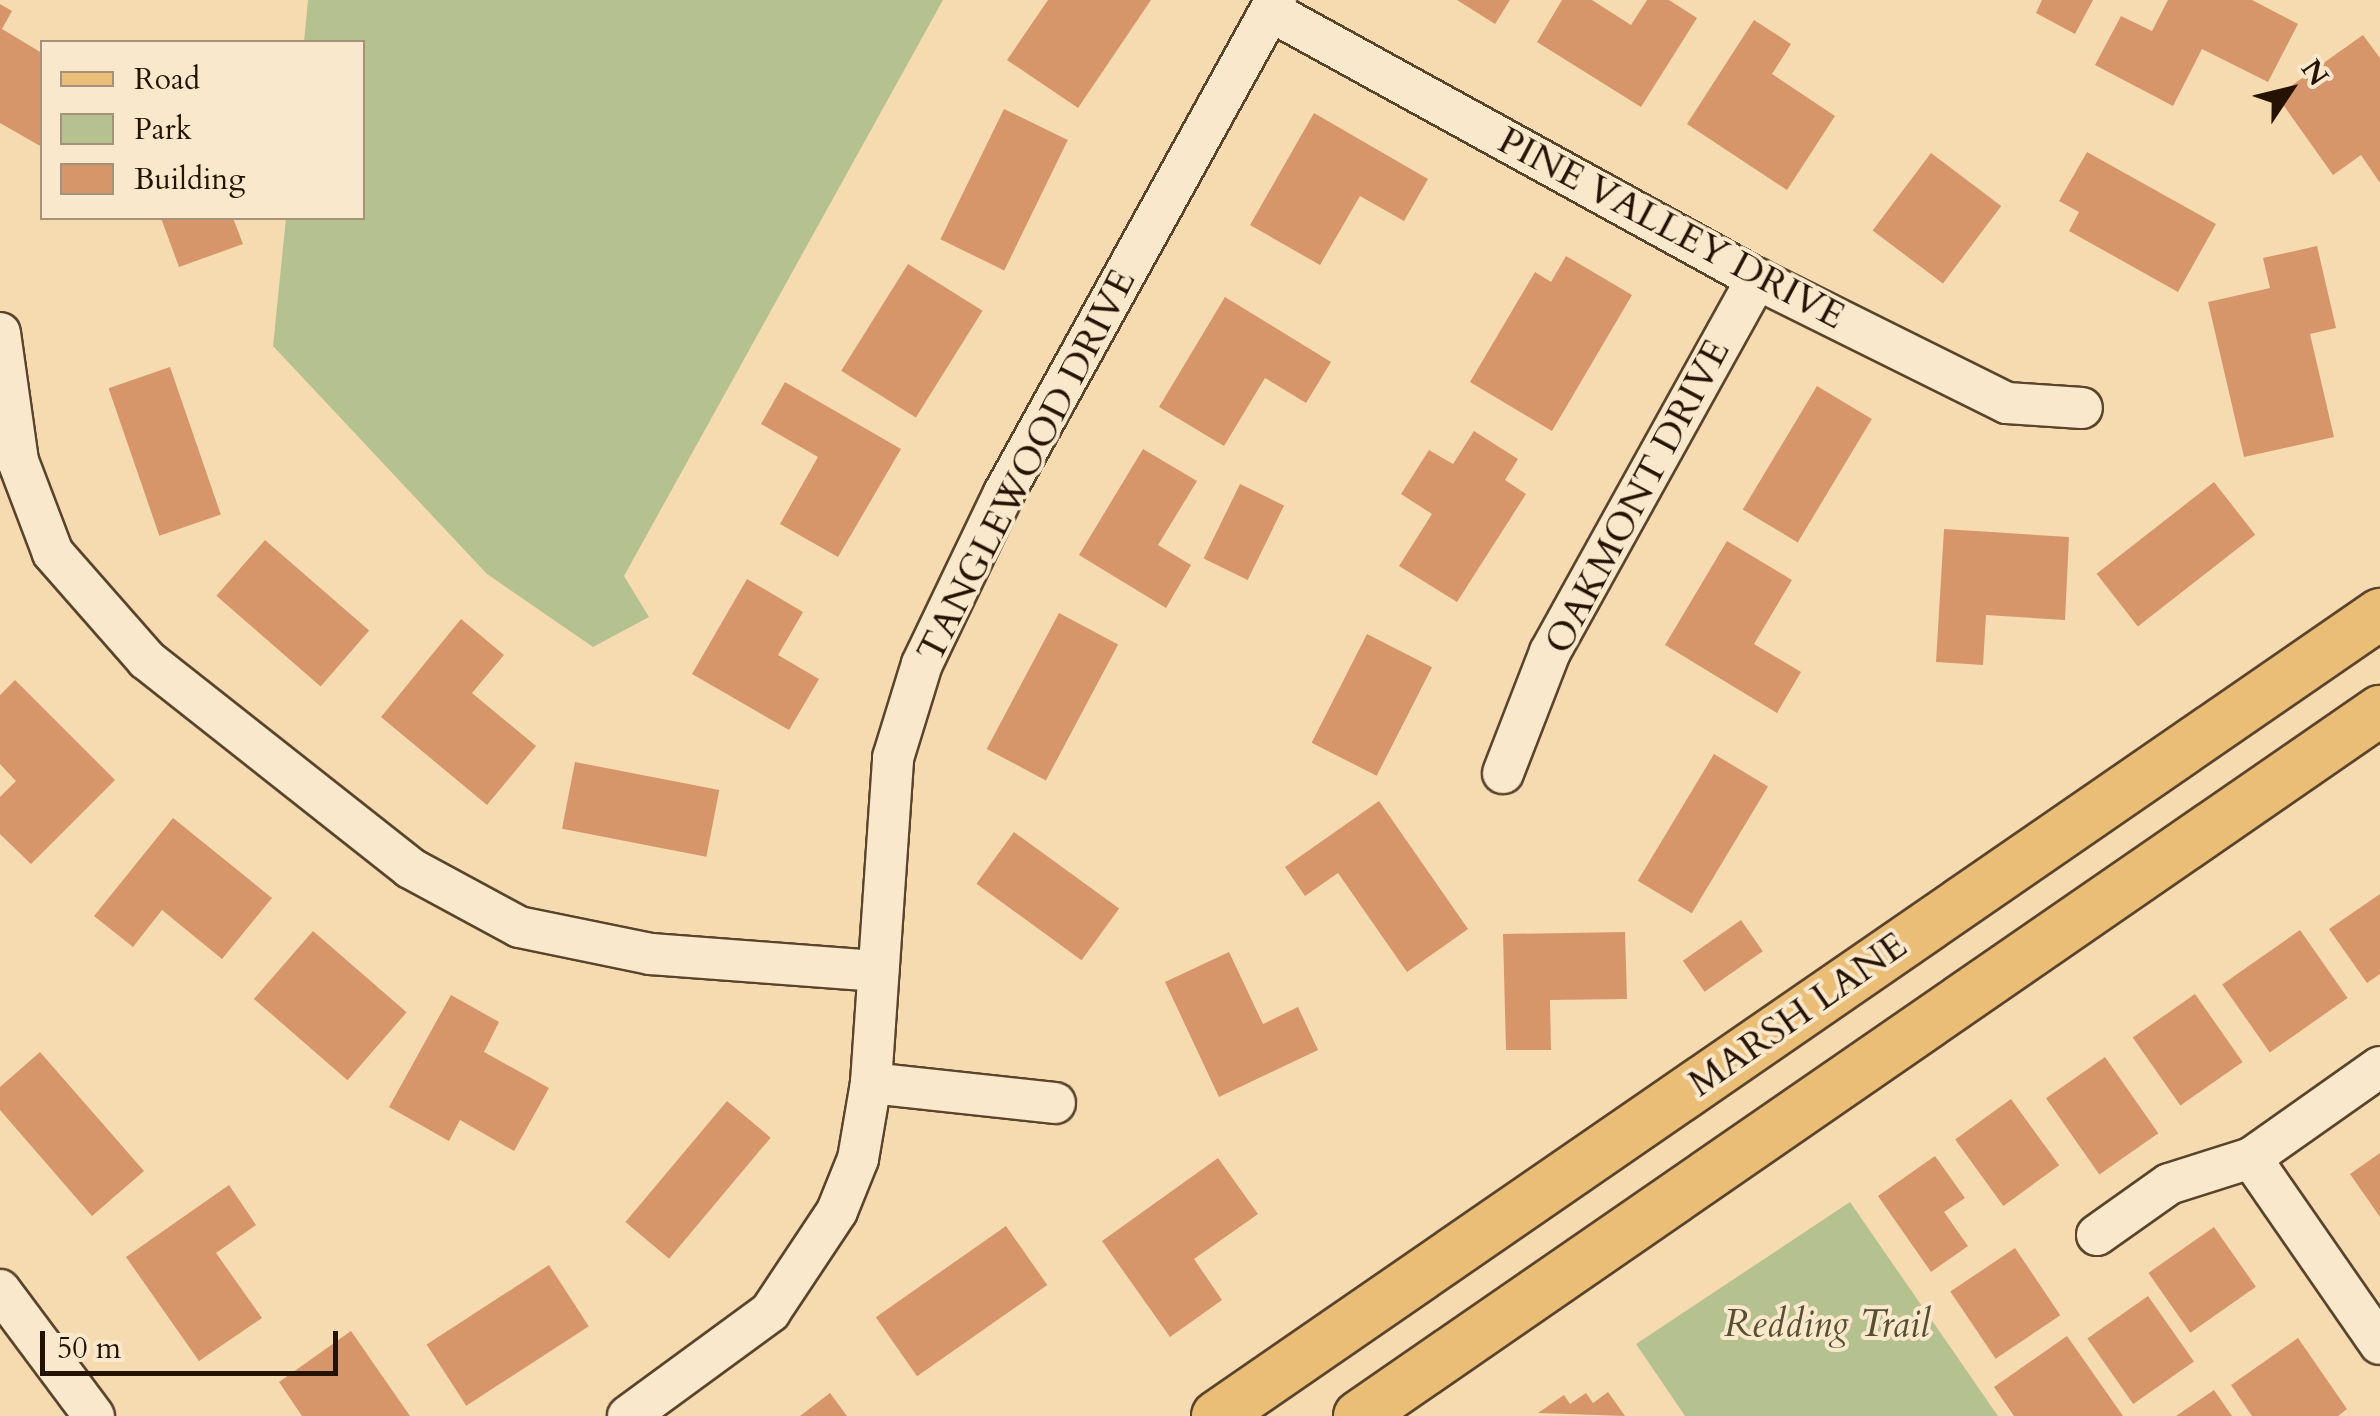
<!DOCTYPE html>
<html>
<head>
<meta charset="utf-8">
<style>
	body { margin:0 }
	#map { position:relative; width:2380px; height:1416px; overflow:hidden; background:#f6dbb0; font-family:Cardo,serif }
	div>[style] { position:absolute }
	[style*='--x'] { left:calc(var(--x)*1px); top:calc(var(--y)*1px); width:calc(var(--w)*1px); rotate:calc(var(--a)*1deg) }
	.green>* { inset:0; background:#b6c190 }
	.building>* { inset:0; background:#d7966a; transform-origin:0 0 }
	.roads { filter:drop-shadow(2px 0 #5a442c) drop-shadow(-2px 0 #5a442c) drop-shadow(0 2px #5a442c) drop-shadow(0 -2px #5a442c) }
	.minor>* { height:40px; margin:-20px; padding:0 20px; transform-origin:20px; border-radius:20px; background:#f9e8cc }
	.major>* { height:50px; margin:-25px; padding:0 25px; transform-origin:25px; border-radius:25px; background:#ebbe78 }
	span { translate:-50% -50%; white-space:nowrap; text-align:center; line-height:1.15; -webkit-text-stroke:8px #f9e8cc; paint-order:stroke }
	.street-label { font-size:38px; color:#261200 }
	.park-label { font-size:38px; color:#584f32; font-style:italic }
	.legend { position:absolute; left:40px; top:40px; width:325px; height:180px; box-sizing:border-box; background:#f9e8cc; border:2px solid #a5927a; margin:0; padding:12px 18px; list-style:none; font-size:30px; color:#261200 }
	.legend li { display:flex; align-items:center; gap:20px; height:50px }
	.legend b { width:50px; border:2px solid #a5927a }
	.north { position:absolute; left:2240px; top:40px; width:100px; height:100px; -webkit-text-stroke:8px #f9e8cc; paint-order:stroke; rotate:55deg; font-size:28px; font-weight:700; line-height:40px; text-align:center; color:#261200 }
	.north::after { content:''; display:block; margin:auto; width:35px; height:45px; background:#261200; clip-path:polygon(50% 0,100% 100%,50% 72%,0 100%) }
	.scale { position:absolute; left:40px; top:1331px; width:298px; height:45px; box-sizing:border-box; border:5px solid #261200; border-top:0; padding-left:12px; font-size:30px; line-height:35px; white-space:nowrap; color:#261200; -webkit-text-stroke:8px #f9e8cc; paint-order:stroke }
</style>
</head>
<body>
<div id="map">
	<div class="green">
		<div style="clip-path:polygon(308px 0,943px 0,624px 576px,649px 617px,593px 647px,487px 574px,273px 346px,286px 218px,362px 218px,362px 42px,304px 42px)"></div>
		<div style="clip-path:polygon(1850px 1202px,1998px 1416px,1685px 1416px,1636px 1344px)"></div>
	</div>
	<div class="building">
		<div style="clip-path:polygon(1048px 0,1151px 0,1078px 108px,1007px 60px)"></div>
		<div style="clip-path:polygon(1457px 0,1510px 0,1495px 24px)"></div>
		<div style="clip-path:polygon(1562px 0,1592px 0,1631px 25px,1647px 0,1669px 0,1697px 18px,1641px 107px,1537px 42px)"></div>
		<div style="clip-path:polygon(2042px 0,2093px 0,2075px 34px,2036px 13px)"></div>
		<div style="clip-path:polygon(2168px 0,2252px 0,2298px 24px,2268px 82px,2202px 49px,2173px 106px,2095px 65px,2121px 16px,2152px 31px)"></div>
		<div style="clip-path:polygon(0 4px,12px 11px,2px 29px,42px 53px,42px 147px,0 123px)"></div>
		<div style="clip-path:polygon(1754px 20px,1791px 44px,1772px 74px,1835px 116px,1787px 190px,1687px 124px)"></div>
		<div style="clip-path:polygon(2363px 35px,2380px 58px,2380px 183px,2361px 155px,2333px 175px,2277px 96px)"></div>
		<div style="left:1004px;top:109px;width:71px;height:145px;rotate:26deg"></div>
		<div style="clip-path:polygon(1314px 113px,1428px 179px,1404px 221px,1360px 196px,1320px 265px,1250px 225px)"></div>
		<div style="clip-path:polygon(2087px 152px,2216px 224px,2178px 292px,2069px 231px,2079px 212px,2059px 201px)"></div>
		<div style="left:1931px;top:153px;width:88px;height:97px;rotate:37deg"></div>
		<div style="clip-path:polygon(161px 218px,233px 218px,243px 244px,179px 267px)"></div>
		<div style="clip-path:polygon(2317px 246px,2336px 328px,2310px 334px,2334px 437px,2244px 457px,2208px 302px,2270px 288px,2263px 258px)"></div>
		<div style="clip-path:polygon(1566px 256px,1632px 295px,1552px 431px,1470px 382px,1535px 272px,1551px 282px)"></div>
		<div style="left:908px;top:264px;width:88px;height:126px;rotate:32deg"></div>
		<div style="clip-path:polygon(1225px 297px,1331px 362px,1306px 403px,1265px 378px,1224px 446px,1159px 407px)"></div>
		<div style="left:170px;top:367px;width:156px;height:65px;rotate:71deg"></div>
		<div style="clip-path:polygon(785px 382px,901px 449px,838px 557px,780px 524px,818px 457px,761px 424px)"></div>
		<div style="left:1817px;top:386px;width:64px;height:144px;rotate:31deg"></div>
		<div style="clip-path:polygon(1474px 431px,1518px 459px,1505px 480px,1526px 494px,1457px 602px,1399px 566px,1432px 514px,1401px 494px,1429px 450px,1453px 464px)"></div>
		<div style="clip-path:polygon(1143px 449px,1197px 481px,1158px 545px,1191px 565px,1166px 608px,1079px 555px)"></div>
		<div style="left:2214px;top:482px;width:67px;height:149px;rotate:52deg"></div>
		<div style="left:1240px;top:484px;width:49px;height:83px;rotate:26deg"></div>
		<div style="clip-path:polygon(1944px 529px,2069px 537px,2065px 620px,1986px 615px,1983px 665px,1936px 662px)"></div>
		<div style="left:265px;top:540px;width:138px;height:74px;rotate:41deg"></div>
		<div style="clip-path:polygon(1727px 541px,1792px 580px,1754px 644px,1801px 672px,1777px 713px,1665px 645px)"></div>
		<div style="clip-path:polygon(747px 579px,803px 612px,778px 655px,819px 679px,789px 730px,692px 674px)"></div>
		<div style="left:1059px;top:613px;width:67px;height:154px;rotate:28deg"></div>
		<div style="clip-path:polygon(461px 619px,504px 655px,472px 693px,536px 746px,487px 805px,381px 717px)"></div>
		<div style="left:1367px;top:634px;width:73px;height:122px;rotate:27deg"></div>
		<div style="clip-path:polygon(15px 680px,115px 780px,31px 864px,0 834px,0 797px,16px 781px,0 764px,0 695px)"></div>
		<div style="left:1714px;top:754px;width:63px;height:148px;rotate:31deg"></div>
		<div style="left:575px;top:762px;width:147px;height:68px;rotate:11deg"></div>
		<div style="clip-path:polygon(1379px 801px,1468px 929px,1407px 972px,1338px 873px,1305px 896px,1285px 867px)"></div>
		<div style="clip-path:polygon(173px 818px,272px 898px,222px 959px,162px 910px,133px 947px,94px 916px)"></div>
		<div style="left:1014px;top:832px;width:130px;height:64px;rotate:36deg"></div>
		<div style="clip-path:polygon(2380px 894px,2380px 974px,2367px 983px,2329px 929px)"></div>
		<div style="left:1741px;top:920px;width:38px;height:71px;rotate:55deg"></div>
		<div style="left:2300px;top:930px;width:83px;height:95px;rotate:55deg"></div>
		<div style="left:313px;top:931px;width:124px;height:90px;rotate:41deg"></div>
		<div style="clip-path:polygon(1625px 932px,1627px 999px,1550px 1000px,1551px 1050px,1506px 1050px,1503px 934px)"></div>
		<div style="clip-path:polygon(1229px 952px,1263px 1024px,1298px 1007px,1318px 1050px,1219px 1097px,1165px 982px)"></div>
		<div style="left:2195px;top:994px;width:83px;height:76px;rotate:55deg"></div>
		<div style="clip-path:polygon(451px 995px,499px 1022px,484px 1052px,549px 1088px,514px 1151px,460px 1120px,449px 1141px,389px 1107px)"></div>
		<div style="clip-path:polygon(40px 1052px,144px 1171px,92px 1216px,0 1110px,0 1087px)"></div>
		<div style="left:2105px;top:1057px;width:93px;height:72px;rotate:55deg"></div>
		<div style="left:2011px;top:1099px;width:82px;height:69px;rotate:54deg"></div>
		<div style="left:727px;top:1101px;width:57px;height:158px;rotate:40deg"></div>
		<div style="clip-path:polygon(2380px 1153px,2380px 1217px,2350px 1174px)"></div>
		<div style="clip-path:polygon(1935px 1156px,1965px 1198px,1944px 1212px,1968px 1246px,1931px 1272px,1878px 1196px)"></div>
		<div style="clip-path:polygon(1218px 1158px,1258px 1214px,1194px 1259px,1222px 1300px,1170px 1337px,1102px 1241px)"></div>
		<div style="clip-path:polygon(229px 1185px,256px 1225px,216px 1253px,262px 1318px,199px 1361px,126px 1257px)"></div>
		<div style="left:1006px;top:1226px;width:72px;height:159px;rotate:55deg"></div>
		<div style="left:2214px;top:1227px;width:73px;height:80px;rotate:55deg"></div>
		<div style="left:2015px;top:1248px;width:81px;height:78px;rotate:56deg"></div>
		<div style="left:549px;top:1265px;width:73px;height:146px;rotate:57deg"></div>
		<div style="left:2148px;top:1296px;width:80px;height:74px;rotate:55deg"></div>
		<div style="clip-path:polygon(351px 1331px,410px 1416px,302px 1416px,279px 1382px)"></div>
		<div style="clip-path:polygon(2067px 1336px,2123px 1416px,2014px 1416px,1994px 1387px)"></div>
		<div style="clip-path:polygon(2298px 1338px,2347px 1409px,2338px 1416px,2252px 1416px,2231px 1385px)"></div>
		<div style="clip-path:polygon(2214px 1390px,2232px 1416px,2176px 1416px)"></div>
		<div style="clip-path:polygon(1608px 1392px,1625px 1416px,1538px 1413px,1564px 1395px,1570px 1404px,1586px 1393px,1593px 1403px)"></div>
		<div style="clip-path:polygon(830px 1393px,847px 1416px,800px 1416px)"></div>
	</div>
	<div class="roads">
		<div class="minor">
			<div style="--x:1272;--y:12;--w:554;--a:28.83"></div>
			<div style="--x:1757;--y:279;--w:279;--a:26.4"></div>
			<div style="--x:2007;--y:403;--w:75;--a:3.8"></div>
			<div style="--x:0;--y:333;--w:129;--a:82"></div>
			<div style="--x:18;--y:461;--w:98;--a:69.2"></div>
			<div style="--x:53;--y:553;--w:142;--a:48.7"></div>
			<div style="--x:147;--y:660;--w:335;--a:38.3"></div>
			<div style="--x:410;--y:868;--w:124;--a:28.4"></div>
			<div style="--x:519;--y:927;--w:135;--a:11.6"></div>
			<div style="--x:651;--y:954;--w:228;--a:4.3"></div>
			<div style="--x:1503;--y:773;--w:130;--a:-68.8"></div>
			<div style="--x:1550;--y:652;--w:427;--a:-61"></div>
			<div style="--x:871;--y:1083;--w:185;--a:6.2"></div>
			<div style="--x:2251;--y:1158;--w:226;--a:55.3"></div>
			<div style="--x:2097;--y:1235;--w:88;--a:-35.3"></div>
			<div style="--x:2169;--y:1184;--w:86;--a:-17.6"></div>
			<div style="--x:2251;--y:1158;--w:158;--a:-35.2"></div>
			<div style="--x:0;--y:1290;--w:157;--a:53.3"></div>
			<div style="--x:628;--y:1416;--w:176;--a:-36.2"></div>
			<div style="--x:770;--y:1312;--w:121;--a:-56.4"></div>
			<div style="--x:837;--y:1211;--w:56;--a:-68"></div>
			<div style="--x:858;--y:1159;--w:77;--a:-80.3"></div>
			<div style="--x:871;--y:1083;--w:326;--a:-86.1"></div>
			<div style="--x:893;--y:758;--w:98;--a:-72.9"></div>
			<div style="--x:922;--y:664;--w:190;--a:-64.4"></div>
			<div style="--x:1004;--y:493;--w:563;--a:-61.11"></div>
		</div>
		<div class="major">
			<div style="--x:1217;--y:1416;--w:1413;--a:-34.59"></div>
			<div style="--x:1359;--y:1416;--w:1241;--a:-34.63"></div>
		</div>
	</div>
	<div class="street-label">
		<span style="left:1671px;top:229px;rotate:28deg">PINE VALLEY DRIVE</span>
		<span style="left:1027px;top:466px;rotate:-63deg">TANGLEWOOD DRIVE</span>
		<span style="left:1638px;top:497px;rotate:-62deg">OAKMONT DRIVE</span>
		<span style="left:1798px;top:1015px;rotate:-35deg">MARSH LANE</span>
	</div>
	<div class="park-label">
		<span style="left:1827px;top:1325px">Redding Trail</span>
	</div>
	<ul class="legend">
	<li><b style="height:12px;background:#ebbe78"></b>Road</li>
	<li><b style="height:28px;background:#b6c190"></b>Park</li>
	<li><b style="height:28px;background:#d7966a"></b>Building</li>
	</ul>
	<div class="north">N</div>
	<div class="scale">50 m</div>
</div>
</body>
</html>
